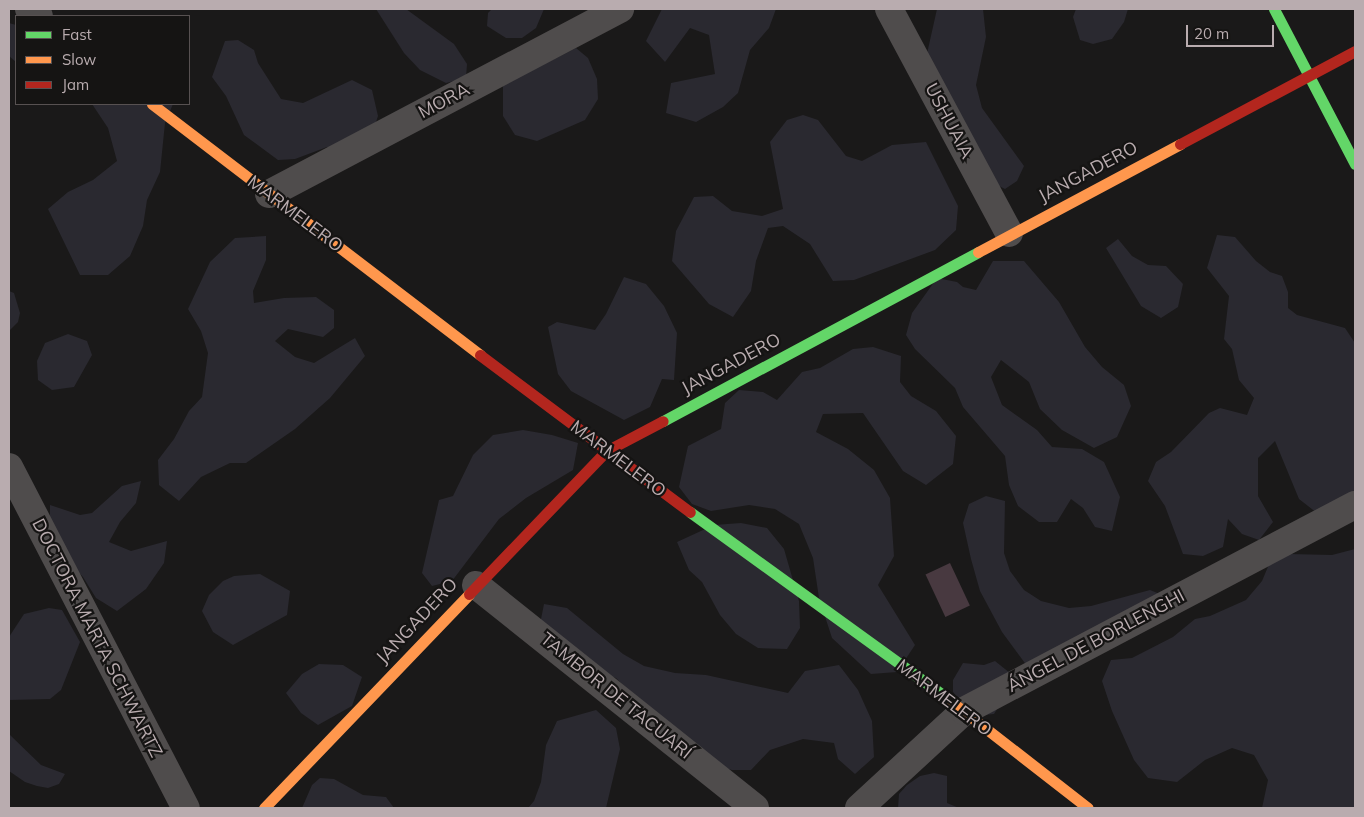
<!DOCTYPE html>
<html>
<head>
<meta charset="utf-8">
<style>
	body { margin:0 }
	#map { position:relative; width:1364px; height:817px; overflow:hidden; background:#1a1919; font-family:Mulish,sans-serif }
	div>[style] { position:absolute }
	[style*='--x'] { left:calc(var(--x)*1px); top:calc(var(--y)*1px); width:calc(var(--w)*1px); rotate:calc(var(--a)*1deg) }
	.green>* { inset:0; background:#2a2930 }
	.water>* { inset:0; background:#483940; transform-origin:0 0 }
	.street>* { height:28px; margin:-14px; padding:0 14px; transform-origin:14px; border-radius:14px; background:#4f4c4c }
	.fast>* { height:11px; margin:-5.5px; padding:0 5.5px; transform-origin:5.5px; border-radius:5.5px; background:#63d668 }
	.slow>* { height:11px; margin:-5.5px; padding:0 5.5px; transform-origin:5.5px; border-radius:5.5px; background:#ff974d }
	.jam>* { height:11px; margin:-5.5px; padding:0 5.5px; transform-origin:5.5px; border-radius:5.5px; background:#b3261e }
	span { translate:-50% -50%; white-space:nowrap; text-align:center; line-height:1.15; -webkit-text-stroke:4.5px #151413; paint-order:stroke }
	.street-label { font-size:18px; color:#b9acaf }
	.frame { position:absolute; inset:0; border:10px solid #b9acaf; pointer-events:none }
	.legend { position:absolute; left:15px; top:15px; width:175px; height:90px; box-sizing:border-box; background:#151413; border:1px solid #575151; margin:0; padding:6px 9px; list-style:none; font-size:15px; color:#b9acaf }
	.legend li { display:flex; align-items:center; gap:10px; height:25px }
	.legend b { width:25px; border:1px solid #575151 }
	.scale { position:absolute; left:1186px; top:25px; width:88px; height:22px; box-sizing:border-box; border:2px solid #b9acaf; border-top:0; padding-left:6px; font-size:15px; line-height:18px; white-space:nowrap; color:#b9acaf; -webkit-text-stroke:4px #151413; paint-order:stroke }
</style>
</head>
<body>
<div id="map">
	<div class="green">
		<div style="clip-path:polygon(376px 9px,406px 9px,454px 44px,467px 64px,466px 78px,446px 83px,420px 70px,404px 53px)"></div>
		<div style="clip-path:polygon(492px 9px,544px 9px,536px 28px,522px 38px,506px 38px,487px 26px,488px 13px)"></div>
		<div style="clip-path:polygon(662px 9px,776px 9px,769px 28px,750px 50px,738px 93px,723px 107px,696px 122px,666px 113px,671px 83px,715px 74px,709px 35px,690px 28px,665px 62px,646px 41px)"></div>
		<div style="clip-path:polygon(937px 9px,983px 9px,986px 37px,976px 85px,982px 108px,1024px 166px,1017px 181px,1005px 189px,989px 181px,924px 67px)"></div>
		<div style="clip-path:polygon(1076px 9px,1128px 9px,1124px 22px,1112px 39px,1093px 44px,1080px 40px,1073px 17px)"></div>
		<div style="clip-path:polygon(9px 23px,16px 25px,16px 62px,9px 56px)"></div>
		<div style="clip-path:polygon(238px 40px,254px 50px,258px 63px,281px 99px,303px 103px,352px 80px,372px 90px,378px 116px,372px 134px,345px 150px,327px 147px,295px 159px,278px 160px,244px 135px,226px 96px,212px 77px,225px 41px)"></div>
		<div style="clip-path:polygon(576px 48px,588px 58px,597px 79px,598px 99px,585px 120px,537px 141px,515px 135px,503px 116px,503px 85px)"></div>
		<div style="clip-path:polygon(92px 104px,173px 104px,165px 123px,160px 172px,147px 200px,143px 226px,130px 256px,108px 275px,80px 275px,48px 209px,68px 192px,93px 180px,117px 161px,108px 128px)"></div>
		<div style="clip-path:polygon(803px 115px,818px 120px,846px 156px,862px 161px,892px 145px,926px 142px,958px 206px,956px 230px,935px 250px,854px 280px,833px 281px,810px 244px,783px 226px,768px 228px,756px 261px,751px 291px,733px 317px,709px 304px,672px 261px,676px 231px,694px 197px,713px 196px,732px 211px,762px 216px,783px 209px,770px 142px,787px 120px)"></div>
		<div style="clip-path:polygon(1217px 235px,1235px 237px,1256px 261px,1270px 272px,1282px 276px,1288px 292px,1288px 308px,1297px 315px,1345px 328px,1355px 343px,1355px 518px,1317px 513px,1299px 499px,1275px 441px,1258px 458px,1258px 496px,1273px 522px,1259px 540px,1242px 534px,1228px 519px,1223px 547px,1203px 556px,1183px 554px,1165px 506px,1148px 481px,1156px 462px,1171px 452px,1209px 413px,1220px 408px,1247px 415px,1254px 398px,1239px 380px,1232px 349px,1224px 339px,1229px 296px,1207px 268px)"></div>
		<div style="clip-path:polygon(266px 236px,266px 260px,253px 291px,254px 303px,284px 298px,316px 297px,334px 310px,334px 328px,323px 337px,288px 329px,275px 341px,295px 357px,314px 363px,355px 338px,365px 356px,330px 398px,295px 429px,246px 463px,230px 463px,201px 477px,179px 501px,159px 485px,158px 460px,174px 439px,189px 411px,202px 397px,208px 353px,201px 331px,188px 309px,210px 262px,235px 238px)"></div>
		<div style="clip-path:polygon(1118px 239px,1132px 256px,1148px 265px,1166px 266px,1183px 284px,1178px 307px,1161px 318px,1141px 306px,1106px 248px)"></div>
		<div style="clip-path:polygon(993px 261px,1024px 261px,1059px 302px,1085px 347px,1102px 367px,1124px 385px,1131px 406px,1117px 437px,1094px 448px,1062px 430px,1040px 409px,1029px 382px,1001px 360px,991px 377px,1002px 405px,1037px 430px,1052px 447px,1082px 449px,1104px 462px,1120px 497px,1112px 531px,1095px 527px,1083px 508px,1071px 499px,1057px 522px,1039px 522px,1018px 506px,1009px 485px,1005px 456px,963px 407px,955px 388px,915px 349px,906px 335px,912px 313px,937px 278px,957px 282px,963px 287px,976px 290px)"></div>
		<div style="clip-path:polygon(624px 277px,646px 284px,664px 306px,677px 333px,674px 380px,662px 379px,650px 407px,624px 420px,571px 391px,558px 374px,548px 327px,557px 322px,595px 330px,606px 314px)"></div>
		<div style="clip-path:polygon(9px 291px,14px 293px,20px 313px,18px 322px,9px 331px)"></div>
		<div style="clip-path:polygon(68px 334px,87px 341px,92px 355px,74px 387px,52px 390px,38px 380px,37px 361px,45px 343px)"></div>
		<div style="clip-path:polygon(873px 347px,901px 356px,900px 382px,911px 396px,936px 411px,956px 436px,953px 464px,926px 485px,903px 471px,863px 413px,823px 414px,816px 432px,848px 449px,874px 470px,890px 498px,894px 556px,878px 585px,915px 645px,897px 672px,871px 674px,832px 638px,819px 598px,813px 558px,799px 524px,775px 509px,749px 505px,711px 511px,692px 504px,679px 487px,688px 446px,721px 429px,725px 403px,739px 390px,763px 392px,777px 400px,802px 372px,820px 368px,853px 349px)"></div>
		<div style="clip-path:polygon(523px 430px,552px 435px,578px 443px,573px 470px,526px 498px,499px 519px,452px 581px,432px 586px,422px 573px,439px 500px,453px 496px,473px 455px,493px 435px)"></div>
		<div style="clip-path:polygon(141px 481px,136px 503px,120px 522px,109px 542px,131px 551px,167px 541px,164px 563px,146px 589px,117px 611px,96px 598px,83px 577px,61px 553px,50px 530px,50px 505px,80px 515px,92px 513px,122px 486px)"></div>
		<div style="clip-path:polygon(986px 496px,1005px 501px,1004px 553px,1010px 571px,1024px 590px,1041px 601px,1069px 608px,1091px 606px,1150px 590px,1167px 597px,1030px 670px,1002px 632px,980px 591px,971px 559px,963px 523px,969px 504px)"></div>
		<div style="clip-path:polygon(741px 523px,767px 528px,784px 549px,799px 601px,800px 628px,787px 649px,758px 648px,736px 634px,720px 615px,702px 582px,689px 570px,677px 542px,714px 525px)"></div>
		<div style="clip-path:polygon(1355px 549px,1355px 808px,1262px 808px,1268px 780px,1254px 755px,1232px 748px,1205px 760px,1177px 782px,1148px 778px,1134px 760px,1112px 711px,1102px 681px,1111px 660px,1132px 658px,1173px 637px,1195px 619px,1210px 616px,1246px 600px,1262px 581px,1272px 557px,1289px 554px,1332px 555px)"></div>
		<div style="clip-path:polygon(260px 574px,290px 591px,287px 615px,233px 645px,213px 632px,202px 611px,209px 595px,223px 581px,234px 576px)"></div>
		<div style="clip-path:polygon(544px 604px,567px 608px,623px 654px,644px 666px,675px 673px,706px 675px,788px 693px,805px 671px,839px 665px,858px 690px,872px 721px,874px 757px,855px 774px,838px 759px,834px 743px,803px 739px,770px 750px,751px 770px,732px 770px,697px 760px,616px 678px,591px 670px,540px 624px)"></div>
		<div style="clip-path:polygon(49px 608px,62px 610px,80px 642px,61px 690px,50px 699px,9px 700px,9px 637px,24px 614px)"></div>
		<div style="clip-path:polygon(995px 661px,1010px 673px,1008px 692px,994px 714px,973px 716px,953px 692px,953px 680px,963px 663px,984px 665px)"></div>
		<div style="clip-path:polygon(319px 664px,343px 665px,362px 677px,352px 706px,318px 725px,301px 713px,286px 693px,302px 674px)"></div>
		<div style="clip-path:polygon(596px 710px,616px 728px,620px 749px,606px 808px,528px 808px,534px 801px,541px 782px,546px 745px,557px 721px)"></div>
		<div style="clip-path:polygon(9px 734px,41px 765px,65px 774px,59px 784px,48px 788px,37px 786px,25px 782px,9px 771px)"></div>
		<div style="clip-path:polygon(934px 773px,947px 776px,947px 803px,959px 808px,898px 808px,899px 794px,907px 785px,920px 776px)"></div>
		<div style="clip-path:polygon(320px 778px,334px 779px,363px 795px,386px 797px,394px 808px,302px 808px,312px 785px)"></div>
	</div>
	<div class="water">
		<div style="left:950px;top:563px;width:47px;height:27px;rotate:65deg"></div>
	</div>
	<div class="street">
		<div style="--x:29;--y:9;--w:12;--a:35"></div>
		<div style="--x:889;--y:9;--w:254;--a:61.8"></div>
		<div style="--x:269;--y:194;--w:397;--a:-27.8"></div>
		<div style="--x:9;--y:467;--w:384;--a:62.6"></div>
		<div style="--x:476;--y:585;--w:357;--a:38.6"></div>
		<div style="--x:859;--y:808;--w:143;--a:-42.7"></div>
		<div style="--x:964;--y:711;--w:442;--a:-27.8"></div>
	</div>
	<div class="fast">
		<div style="--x:1274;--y:9;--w:175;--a:62.4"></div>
		<div style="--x:663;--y:421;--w:357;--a:-28.2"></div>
		<div style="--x:690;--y:512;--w:319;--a:35.9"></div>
	</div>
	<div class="slow">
		<div style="--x:152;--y:104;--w:413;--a:37.4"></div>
		<div style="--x:978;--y:252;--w:229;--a:-28.1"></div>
		<div style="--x:948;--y:699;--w:177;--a:37.9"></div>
		<div style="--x:264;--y:808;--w:296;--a:-46.2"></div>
	</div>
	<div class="jam">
		<div style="--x:1180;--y:144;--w:198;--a:-28"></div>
		<div style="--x:480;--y:355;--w:262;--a:36.8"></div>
		<div style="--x:469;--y:594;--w:198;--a:-46.2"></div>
		<div style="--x:606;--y:451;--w:64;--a:-27.8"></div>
	</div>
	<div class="street-label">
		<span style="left:444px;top:101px;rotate:-28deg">MORA</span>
		<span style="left:949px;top:121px;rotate:62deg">USHUAIA</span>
		<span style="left:1088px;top:172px;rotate:-28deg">JANGADERO</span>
		<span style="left:295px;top:214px;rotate:37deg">MARMELERO</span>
		<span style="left:731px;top:364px;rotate:-28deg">JANGADERO</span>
		<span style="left:618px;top:459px;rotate:37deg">MARMELERO</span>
		<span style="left:417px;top:621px;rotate:-47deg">JANGADERO</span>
		<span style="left:97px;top:638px;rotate:63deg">DOCTORA MARTA SCHWARTZ</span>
		<span style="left:1096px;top:641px;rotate:-28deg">ÁNGEL DE BORLENGHI</span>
		<span style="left:616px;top:696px;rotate:39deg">TAMBOR DE TACUARÍ</span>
		<span style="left:944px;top:698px;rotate:37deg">MARMELERO</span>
	</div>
	<div class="frame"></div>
	<ul class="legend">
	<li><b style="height:6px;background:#63d668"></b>Fast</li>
	<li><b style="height:6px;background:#ff974d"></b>Slow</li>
	<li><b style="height:6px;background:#b3261e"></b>Jam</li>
	</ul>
	<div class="scale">20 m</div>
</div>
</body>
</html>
